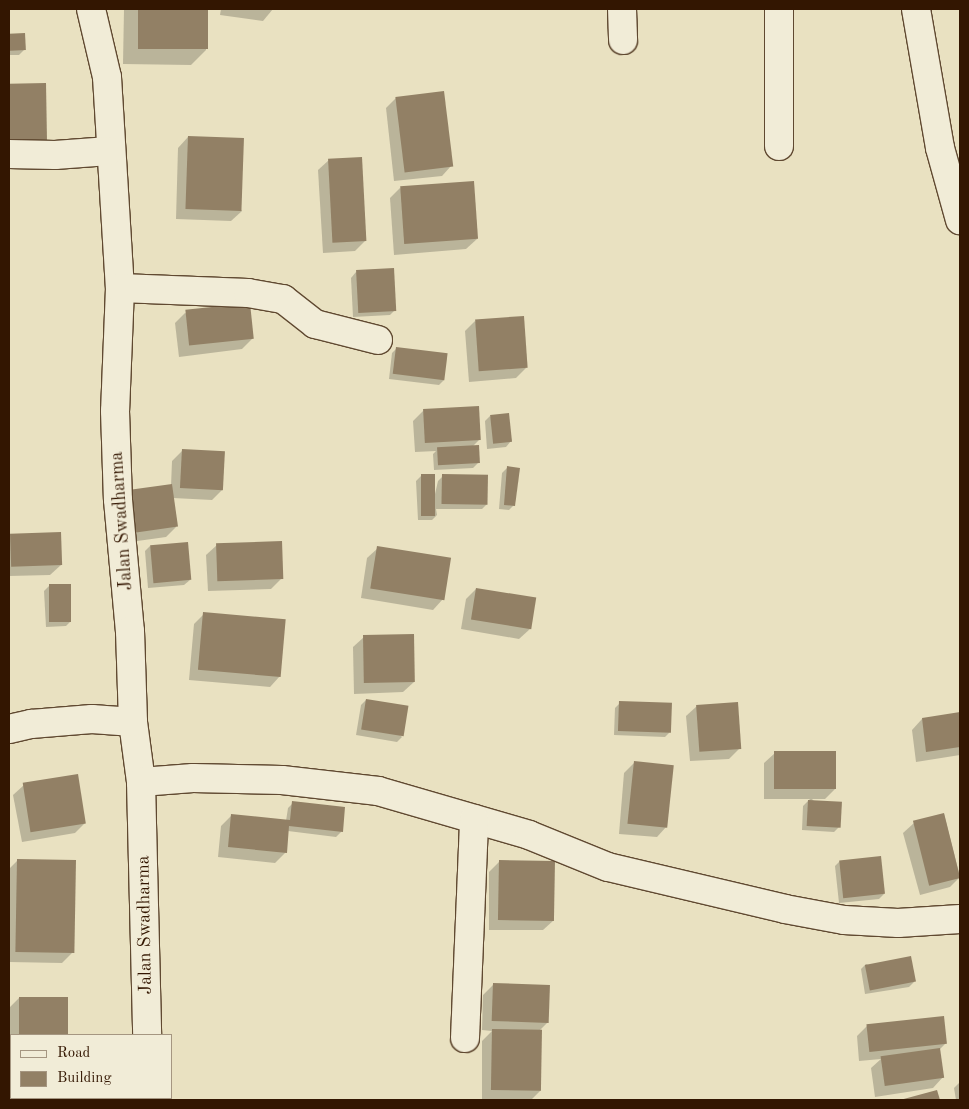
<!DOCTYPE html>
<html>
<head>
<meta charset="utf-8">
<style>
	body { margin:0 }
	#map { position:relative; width:969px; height:1109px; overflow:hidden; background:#e9e1c1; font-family:"Old Standard TT",serif }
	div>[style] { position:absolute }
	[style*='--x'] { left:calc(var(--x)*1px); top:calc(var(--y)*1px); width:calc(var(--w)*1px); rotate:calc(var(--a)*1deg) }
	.shadow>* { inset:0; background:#0003 }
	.building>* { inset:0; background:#928065; transform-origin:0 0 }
	.roads { filter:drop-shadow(1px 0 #604931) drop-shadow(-1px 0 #604931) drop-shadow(0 1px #604931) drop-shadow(0 -1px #604931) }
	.street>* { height:28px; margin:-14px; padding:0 14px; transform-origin:14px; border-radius:14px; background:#f1ecd7 }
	span { translate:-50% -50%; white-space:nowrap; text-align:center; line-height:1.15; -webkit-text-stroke:4px #f1ecd7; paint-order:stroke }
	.street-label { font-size:18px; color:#331601 }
	.frame { position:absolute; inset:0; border:10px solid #331601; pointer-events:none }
	.legend { position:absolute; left:10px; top:1034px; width:162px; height:65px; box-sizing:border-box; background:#f1ecd7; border:1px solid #a59681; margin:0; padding:6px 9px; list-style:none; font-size:15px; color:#331601 }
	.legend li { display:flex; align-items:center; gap:10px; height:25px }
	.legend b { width:25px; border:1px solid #a59681 }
</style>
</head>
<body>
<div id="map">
	<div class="shadow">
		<div style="clip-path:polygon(124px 9px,206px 9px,206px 50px,191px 65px,123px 64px)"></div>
		<div style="clip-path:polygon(221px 9px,273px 9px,263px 21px,220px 15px)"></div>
		<div style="clip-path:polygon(24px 35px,24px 50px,19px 55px,9px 55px,9px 36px)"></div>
		<div style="clip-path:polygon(9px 85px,45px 85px,46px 139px,36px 150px,9px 150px)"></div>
		<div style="clip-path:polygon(396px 98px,452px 165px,442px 176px,394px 181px,386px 108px)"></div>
		<div style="clip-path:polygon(188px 137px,242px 211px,231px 221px,176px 219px,178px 148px)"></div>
		<div style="clip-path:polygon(329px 160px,365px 241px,355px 251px,323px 253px,318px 170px)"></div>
		<div style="clip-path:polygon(400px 188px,477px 239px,466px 249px,394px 255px,390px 198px)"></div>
		<div style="clip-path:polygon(356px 272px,395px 310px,390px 315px,353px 317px,351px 278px)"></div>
		<div style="clip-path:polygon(185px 313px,253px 338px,242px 349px,179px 357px,175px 323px)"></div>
		<div style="clip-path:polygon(475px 321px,526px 368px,516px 378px,469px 382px,465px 331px)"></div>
		<div style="clip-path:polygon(397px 348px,444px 380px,439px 385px,389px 379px,392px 353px)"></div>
		<div style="clip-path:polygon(424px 410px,479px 440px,472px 447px,478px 463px,473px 468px,434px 470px,433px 454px,436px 451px,415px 452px,413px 421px)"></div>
		<div style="clip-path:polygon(490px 416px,511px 441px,506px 447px,487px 449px,485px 421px)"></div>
		<div style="clip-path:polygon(182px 451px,223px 489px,212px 500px,173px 498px,176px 527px,166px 537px,123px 543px,171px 486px,172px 461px)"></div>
		<div style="clip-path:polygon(507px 468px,514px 505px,509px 510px,499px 509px,502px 473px)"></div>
		<div style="clip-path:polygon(421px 476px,435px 494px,438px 481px,443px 476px,487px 504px,482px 509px,436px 509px,437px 515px,432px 520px,418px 520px,416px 481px)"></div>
		<div style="clip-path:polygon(10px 534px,61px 565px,50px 575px,9px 576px)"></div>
		<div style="clip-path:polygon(217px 545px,282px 578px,271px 589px,208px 591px,206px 555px)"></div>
		<div style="clip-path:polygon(150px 546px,190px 580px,184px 585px,148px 588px,145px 551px)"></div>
		<div style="clip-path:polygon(378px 548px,443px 599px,433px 610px,361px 598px,367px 558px)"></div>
		<div style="clip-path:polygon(49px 586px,71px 621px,66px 626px,46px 627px,44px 591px)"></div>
		<div style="clip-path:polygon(476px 589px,530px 629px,519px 639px,461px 629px,466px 599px)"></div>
		<div style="clip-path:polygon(204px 614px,280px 676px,270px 687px,189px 680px,194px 624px)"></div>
		<div style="clip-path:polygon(364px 637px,414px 682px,403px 692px,354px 694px,353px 647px)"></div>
		<div style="clip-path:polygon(366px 700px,402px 737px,397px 742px,356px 735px,361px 705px)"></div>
		<div style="clip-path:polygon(620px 703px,670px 732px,665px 737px,614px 735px,615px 708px)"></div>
		<div style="clip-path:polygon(697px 706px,740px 748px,729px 759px,690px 761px,686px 716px)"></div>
		<div style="clip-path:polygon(960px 714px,960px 755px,916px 762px,912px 730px,922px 719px)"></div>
		<div style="clip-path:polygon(775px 753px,835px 789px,825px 799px,812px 799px,839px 827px,834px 832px,802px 830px,803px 806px,810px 799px,764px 799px,764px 763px)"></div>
		<div style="clip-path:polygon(635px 762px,667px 826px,657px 837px,619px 834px,624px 773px)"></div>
		<div style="clip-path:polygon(24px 785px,85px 823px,75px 833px,22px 842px,13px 795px)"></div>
		<div style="clip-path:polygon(293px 803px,342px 831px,336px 837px,288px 831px,286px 852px,275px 863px,218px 857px,221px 826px,231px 816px,286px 821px,288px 808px)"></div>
		<div style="clip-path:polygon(944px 814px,960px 877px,950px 887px,920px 895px,903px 833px,914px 823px)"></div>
		<div style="clip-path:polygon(18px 860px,73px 952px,62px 963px,9px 962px,9px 869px)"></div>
		<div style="clip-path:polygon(840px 861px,884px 894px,879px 899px,839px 903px,835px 866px)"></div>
		<div style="clip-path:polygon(499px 862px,554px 920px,543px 930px,489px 930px,489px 872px)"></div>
		<div style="clip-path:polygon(866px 964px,914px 982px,909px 987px,865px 994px,861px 969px)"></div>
		<div style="clip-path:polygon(493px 985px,548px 1022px,539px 1031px,541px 1090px,531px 1100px,482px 1100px,482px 1041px,492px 1031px,482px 1030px,483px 995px)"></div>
		<div style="clip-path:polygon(19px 998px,67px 1034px,11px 1035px,9px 1044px,9px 1008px)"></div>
		<div style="clip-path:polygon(867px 1026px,946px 1043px,939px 1050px,943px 1077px,933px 1088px,875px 1097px,871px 1068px,881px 1059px,859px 1061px,857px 1036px)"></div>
		<div style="clip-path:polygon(9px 1056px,11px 1056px,11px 1098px,55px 1100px,9px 1100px)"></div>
		<div style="clip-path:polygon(959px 1083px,960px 1100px,956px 1100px,954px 1088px)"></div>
	</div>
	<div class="building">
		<div style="left:138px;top:9px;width:70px;height:40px"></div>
		<div style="left:25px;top:33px;width:17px;height:16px;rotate:87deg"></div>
		<div style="left:46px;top:83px;width:57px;height:37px;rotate:89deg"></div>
		<div style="left:444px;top:91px;width:76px;height:49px;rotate:83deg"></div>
		<div style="left:188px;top:136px;width:56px;height:73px;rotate:2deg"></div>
		<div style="left:362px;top:157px;width:84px;height:34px;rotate:87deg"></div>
		<div style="left:474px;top:181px;width:58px;height:74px;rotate:86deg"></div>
		<div style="left:394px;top:268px;width:43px;height:38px;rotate:87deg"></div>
		<div style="left:250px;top:303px;width:36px;height:65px;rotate:84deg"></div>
		<div style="left:524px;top:316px;width:52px;height:49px;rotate:86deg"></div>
		<div style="left:396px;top:347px;width:52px;height:27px;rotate:7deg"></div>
		<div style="left:479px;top:406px;width:34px;height:56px;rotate:87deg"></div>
		<div style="left:509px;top:413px;width:29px;height:19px;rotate:84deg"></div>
		<div style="left:479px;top:445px;width:18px;height:42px;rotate:87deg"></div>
		<div style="left:182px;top:449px;width:43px;height:39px;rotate:3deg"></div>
		<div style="clip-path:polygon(507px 466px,520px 468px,515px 506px,504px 505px)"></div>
		<div style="left:421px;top:474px;width:14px;height:42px"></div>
		<div style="left:442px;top:474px;width:46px;height:30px;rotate:1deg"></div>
		<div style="left:172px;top:484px;width:43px;height:44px;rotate:82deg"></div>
		<div style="left:61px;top:532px;width:33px;height:51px;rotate:88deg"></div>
		<div style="left:282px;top:541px;width:38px;height:66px;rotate:88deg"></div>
		<div style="left:188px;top:542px;width:38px;height:38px;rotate:85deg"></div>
		<div style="left:377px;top:546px;width:75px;height:43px;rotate:9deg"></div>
		<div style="left:49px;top:584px;width:22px;height:38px"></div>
		<div style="left:476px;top:588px;width:61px;height:32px;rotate:9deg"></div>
		<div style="left:203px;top:612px;width:83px;height:58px;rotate:5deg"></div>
		<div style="left:414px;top:634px;width:48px;height:51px;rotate:89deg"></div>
		<div style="left:366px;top:699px;width:43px;height:31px;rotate:9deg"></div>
		<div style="left:619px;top:701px;width:53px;height:30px;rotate:2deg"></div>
		<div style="left:738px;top:702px;width:47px;height:42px;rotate:86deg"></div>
		<div style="clip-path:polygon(960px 712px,960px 747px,926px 752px,922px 718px)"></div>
		<div style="left:774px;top:751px;width:62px;height:38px"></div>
		<div style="left:634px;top:761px;width:40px;height:63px;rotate:6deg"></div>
		<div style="left:78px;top:774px;width:50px;height:56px;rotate:81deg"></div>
		<div style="left:808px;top:800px;width:34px;height:26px;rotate:3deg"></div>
		<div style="clip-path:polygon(292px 801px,345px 807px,343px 832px,289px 826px,287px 853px,228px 847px,231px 814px,290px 820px)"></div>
		<div style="left:944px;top:813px;width:67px;height:32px;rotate:76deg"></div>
		<div style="left:881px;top:856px;width:38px;height:42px;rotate:84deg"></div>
		<div style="left:17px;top:859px;width:59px;height:93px;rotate:1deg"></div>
		<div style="left:499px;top:860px;width:56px;height:60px;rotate:1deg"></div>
		<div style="left:911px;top:956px;width:26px;height:47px;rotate:79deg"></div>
		<div style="left:493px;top:983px;width:57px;height:38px;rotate:2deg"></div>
		<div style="left:19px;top:997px;width:49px;height:37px"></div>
		<div style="left:944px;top:1016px;width:28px;height:78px;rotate:84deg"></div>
		<div style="left:492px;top:1029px;width:50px;height:61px;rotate:1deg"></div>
		<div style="left:940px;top:1048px;width:30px;height:60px;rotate:82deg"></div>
		<div style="clip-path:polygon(9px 1055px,11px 1055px,11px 1098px,56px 1100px,9px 1100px)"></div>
		<div style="clip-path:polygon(937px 1090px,940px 1100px,900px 1100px)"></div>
	</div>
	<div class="roads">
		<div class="street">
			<div style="--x:91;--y:9;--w:70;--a:76.8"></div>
			<div style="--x:107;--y:77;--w:211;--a:86.5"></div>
			<div style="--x:120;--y:288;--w:123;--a:92.3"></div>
			<div style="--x:115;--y:411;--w:89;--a:88.1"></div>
			<div style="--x:118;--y:500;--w:132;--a:84.8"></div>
			<div style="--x:130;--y:631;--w:91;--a:88.1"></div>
			<div style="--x:133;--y:722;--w:61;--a:82.4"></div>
			<div style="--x:141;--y:782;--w:253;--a:88.6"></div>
			<div style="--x:622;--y:9;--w:31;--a:88"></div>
			<div style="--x:779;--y:9;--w:137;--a:90"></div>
			<div style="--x:916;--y:9;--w:141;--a:80.2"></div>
			<div style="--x:940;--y:148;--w:75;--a:74.5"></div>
			<div style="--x:9;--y:154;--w:46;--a:1.2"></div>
			<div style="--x:55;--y:155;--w:54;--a:-4.2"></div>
			<div style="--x:120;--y:288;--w:128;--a:2.2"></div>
			<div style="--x:248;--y:293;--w:36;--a:10"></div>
			<div style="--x:283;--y:299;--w:41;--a:38"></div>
			<div style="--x:315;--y:324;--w:65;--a:14.3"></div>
			<div style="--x:9;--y:729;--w:23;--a:-13"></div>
			<div style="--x:31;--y:724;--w:61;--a:-4.7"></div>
			<div style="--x:92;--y:719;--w:41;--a:4.2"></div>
			<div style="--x:141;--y:782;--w:52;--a:-4.4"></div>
			<div style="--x:193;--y:778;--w:89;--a:1.3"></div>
			<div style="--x:282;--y:780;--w:97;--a:6.5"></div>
			<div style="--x:378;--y:791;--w:157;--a:16.2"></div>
			<div style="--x:529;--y:835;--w:85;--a:22.1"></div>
			<div style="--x:608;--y:867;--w:182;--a:13.3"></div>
			<div style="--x:785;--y:909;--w:60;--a:10.6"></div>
			<div style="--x:844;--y:920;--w:54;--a:3.2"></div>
			<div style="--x:898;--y:923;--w:62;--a:-3.7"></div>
			<div style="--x:465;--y:1038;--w:219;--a:-87.6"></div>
			<div style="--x:148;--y:1098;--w:2;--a:90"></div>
		</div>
	</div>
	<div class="street-label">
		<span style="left:122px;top:521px;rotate:-94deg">Jalan Swadharma</span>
		<span style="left:145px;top:925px;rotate:-91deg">Jalan Swadharma</span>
	</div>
	<div class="frame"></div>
	<ul class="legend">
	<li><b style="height:6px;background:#f1ecd7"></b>Road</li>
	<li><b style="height:14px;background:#928065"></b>Building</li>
	</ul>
</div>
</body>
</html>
